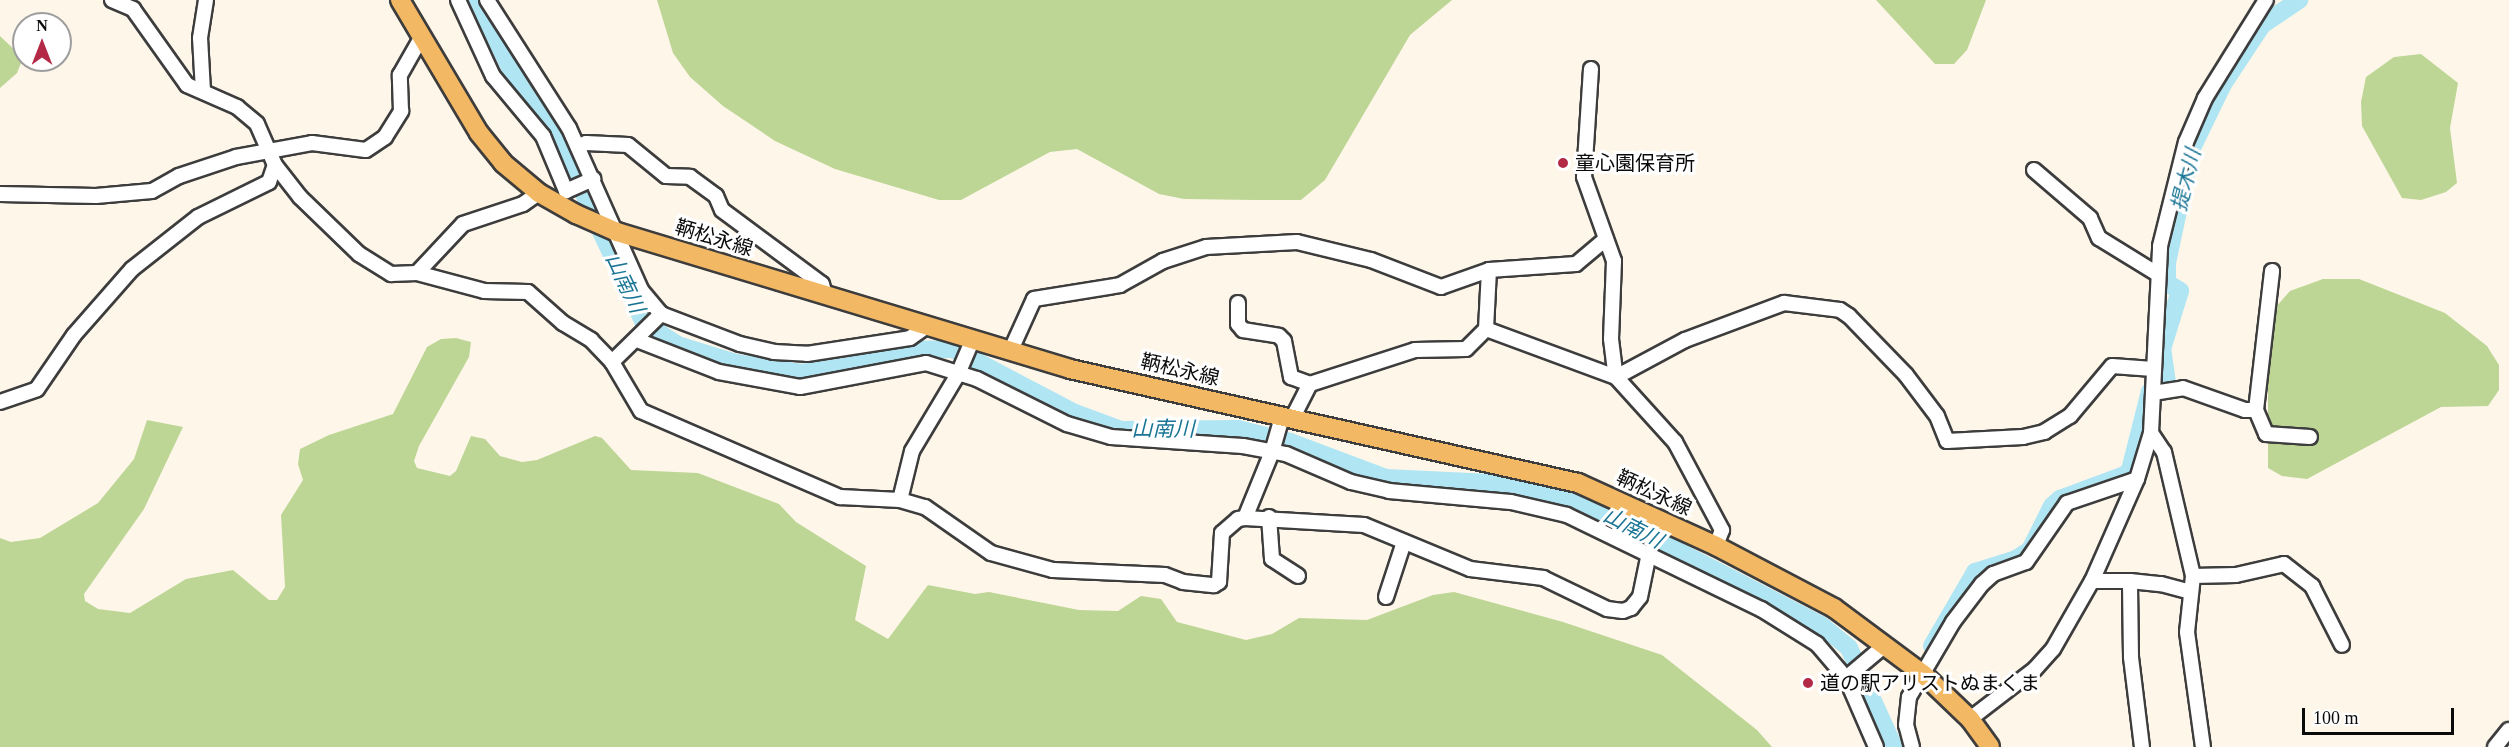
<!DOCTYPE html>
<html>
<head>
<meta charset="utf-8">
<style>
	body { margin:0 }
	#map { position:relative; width:2509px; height:747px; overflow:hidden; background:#fef6e9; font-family:"Times New Roman","Noto Sans JP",serif }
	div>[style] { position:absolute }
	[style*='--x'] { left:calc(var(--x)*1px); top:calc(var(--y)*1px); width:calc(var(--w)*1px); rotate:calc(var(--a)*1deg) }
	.forest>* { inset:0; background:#bdd695 }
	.river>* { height:18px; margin:-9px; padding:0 9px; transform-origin:9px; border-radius:9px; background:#b0e5f3 }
	.roads { filter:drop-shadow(2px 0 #3d3d3d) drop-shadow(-2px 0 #3d3d3d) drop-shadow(0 2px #3d3d3d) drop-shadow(0 -2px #3d3d3d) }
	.minor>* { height:14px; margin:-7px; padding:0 7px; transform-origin:7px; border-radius:7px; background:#fff }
	.major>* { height:18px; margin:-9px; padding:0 9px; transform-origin:9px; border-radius:9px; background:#f3b864 }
	.dots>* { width:16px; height:16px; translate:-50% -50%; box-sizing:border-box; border:3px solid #fff; border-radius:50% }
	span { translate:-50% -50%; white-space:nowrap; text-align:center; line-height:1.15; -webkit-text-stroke:6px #fff; paint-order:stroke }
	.poi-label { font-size:20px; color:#0a0a0a }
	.left { translate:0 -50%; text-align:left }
	.street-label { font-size:20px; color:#0a0a0a }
	.water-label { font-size:21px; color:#1a7595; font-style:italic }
	.north { position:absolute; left:12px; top:12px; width:60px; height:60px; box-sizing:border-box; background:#fff; border:2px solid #9d9d9d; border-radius:50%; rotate:0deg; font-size:16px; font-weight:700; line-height:24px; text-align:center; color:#0a0a0a }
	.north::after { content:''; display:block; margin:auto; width:21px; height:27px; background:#b32a47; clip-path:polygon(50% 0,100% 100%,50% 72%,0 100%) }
	.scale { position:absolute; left:2302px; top:708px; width:152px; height:27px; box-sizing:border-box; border:3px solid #0a0a0a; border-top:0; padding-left:8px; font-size:18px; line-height:21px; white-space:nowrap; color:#0a0a0a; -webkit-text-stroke:4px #fff; paint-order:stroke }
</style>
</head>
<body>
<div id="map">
	<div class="forest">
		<div style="clip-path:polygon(657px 0,1452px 0,1410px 35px,1325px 180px,1301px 200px,1255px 200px,1184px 199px,1159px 194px,1077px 149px,1050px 152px,961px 200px,939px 200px,835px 169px,775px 141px,723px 106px,690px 77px,673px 53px)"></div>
		<div style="clip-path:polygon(1876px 0,1986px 0,1967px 50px,1954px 64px,1935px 64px)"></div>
		<div style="clip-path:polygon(0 36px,23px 58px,17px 73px,0 88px)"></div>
		<div style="clip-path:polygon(2421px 54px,2458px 83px,2450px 128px,2457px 183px,2446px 192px,2421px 200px,2402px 198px,2362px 126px,2361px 102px,2366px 77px,2394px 57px)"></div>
		<div style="clip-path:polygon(2323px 279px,2359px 279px,2445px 313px,2487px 346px,2499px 365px,2499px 390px,2488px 406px,2441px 407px,2307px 479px,2282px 476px,2268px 468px,2268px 316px,2290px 291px)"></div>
		<div style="clip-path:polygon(456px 338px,471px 342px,469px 357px,419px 446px,414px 461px,417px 468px,450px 476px,456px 471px,471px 436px,485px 439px,500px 456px,522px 462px,537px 460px,595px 436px,602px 438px,631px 470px,698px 473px,779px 504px,796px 522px,866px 566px,855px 620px,888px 639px,928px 585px,975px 594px,989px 592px,1079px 610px,1118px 611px,1141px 596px,1161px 599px,1177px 622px,1246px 640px,1272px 634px,1299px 618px,1367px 620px,1433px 595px,1454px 592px,1563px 622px,1662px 655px,1757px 730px,1772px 747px,0 747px,0 538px,11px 542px,40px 538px,98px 503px,134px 459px,147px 420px,183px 427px,144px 509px,84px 594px,85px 601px,98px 609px,130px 613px,186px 579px,233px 570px,269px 600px,277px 600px,285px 587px,281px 515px,303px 480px,298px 464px,300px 449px,329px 435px,393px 414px,427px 347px,441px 339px)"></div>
	</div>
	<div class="river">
		<div style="--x:477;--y:0;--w:78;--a:64.1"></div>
		<div style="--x:511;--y:70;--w:93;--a:53.7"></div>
		<div style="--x:566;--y:145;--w:63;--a:69.6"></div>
		<div style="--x:588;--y:204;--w:132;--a:64.8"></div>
		<div style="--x:644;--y:323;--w:40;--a:32.9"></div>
		<div style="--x:678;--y:345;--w:61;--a:17.2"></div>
		<div style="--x:736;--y:363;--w:66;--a:8.7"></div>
		<div style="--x:801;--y:373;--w:44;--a:-7.8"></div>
		<div style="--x:845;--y:367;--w:64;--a:-15.3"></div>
		<div style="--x:907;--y:350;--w:46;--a:-1.2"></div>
		<div style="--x:953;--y:349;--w:138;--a:27.7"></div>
		<div style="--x:1075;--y:413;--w:49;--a:20.3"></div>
		<div style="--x:1121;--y:430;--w:117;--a:-0.5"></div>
		<div style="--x:1238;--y:429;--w:54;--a:14"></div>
		<div style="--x:1290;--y:442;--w:103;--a:20.6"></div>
		<div style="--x:1386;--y:478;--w:105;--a:2.7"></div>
		<div style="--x:1491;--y:483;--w:85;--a:12.9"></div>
		<div style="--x:1574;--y:502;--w:31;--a:19"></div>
		<div style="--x:1603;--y:512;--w:246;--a:27.4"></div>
		<div style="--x:1821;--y:625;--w:36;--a:39"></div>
		<div style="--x:1849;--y:648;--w:109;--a:65.6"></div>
		<div style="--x:2163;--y:382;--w:4;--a:14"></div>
		<div style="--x:2167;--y:383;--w:34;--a:-98"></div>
		<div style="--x:2162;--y:349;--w:61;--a:-72.8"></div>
		<div style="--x:2180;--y:291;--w:15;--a:-148"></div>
		<div style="--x:2167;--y:283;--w:20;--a:-90"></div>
		<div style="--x:2167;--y:263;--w:116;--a:-78"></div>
		<div style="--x:2191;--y:150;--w:73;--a:-64.1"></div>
		<div style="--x:2223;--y:84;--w:71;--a:-56.5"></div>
		<div style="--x:2262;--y:25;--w:45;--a:-34"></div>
		<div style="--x:1932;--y:646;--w:86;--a:-59.8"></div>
		<div style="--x:1975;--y:572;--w:43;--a:-17.6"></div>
		<div style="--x:2016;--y:559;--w:17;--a:-33"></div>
		<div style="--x:2030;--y:550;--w:49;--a:-63.4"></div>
		<div style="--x:2052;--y:506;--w:11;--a:-41"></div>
		<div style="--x:2060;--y:499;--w:69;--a:-20.3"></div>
		<div style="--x:2125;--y:475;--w:7;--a:-45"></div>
		<div style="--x:2130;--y:470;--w:81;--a:-75.8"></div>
	</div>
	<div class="roads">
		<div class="minor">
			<div style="--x:112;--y:0;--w:23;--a:23"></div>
			<div style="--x:133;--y:9;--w:93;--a:54.6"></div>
			<div style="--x:187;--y:85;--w:55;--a:23.7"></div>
			<div style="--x:237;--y:107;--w:26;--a:40"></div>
			<div style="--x:257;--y:124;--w:45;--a:66.3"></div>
			<div style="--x:275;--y:165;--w:41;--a:52"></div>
			<div style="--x:300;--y:197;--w:82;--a:44"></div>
			<div style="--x:359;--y:254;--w:38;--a:32"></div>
			<div style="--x:391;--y:274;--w:26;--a:-2"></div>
			<div style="--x:417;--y:273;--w:69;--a:15"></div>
			<div style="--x:484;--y:291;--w:44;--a:1.3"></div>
			<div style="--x:528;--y:292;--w:47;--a:41.5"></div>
			<div style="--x:563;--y:323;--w:33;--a:31"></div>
			<div style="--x:591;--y:340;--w:30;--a:46"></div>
			<div style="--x:612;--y:362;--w:57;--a:59.4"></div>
			<div style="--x:641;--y:411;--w:217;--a:23.4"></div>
			<div style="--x:840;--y:497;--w:60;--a:2.9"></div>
			<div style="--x:900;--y:500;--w:26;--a:16"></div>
			<div style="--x:925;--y:507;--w:80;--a:34.9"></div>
			<div style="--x:991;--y:553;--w:64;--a:15.3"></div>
			<div style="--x:1053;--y:570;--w:112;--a:2.6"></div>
			<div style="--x:1165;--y:575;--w:19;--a:21"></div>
			<div style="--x:1183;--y:582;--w:31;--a:6"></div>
			<div style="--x:1214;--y:585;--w:6;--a:-31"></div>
			<div style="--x:1219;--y:582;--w:49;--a:-86.5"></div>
			<div style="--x:1222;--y:533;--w:21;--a:-41"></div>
			<div style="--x:1238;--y:519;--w:7;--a:-8"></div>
			<div style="--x:1245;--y:518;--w:71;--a:-67.8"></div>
			<div style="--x:1272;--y:452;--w:37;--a:-74"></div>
			<div style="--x:458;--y:0;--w:84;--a:65.3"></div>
			<div style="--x:493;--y:76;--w:78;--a:50.2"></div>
			<div style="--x:543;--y:136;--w:60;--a:67.3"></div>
			<div style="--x:566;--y:191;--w:30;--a:-24"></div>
			<div style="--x:487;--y:0;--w:152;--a:57.4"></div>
			<div style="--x:569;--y:128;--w:177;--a:66"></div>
			<div style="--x:641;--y:290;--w:31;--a:50"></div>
			<div style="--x:661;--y:314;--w:85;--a:20.8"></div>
			<div style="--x:740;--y:344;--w:35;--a:13"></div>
			<div style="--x:774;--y:352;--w:33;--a:3"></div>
			<div style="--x:807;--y:354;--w:104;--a:-8.8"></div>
			<div style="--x:910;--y:338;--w:19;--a:-35"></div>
			<div style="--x:1591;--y:69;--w:108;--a:93.7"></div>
			<div style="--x:1584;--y:177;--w:89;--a:70.3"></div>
			<div style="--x:1614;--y:261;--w:78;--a:92.2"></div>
			<div style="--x:1611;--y:339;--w:38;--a:83"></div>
			<div style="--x:1616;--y:377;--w:78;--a:-28.2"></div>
			<div style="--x:1685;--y:340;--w:106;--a:-20.5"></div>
			<div style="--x:1784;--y:303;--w:56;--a:7.1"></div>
			<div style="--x:1840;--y:310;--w:11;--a:34"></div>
			<div style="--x:1849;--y:316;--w:82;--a:46"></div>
			<div style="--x:1906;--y:375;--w:51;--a:52.9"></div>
			<div style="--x:1937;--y:416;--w:27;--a:68"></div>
			<div style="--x:1947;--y:441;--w:76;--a:-3"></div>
			<div style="--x:2023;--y:437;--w:22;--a:-13"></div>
			<div style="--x:2044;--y:432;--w:31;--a:-32"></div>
			<div style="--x:2070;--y:416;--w:65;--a:-50"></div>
			<div style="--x:2112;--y:366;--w:41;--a:4.2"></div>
			<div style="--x:203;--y:91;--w:53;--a:-93.2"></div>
			<div style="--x:200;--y:38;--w:38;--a:-81"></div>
			<div style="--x:578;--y:147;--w:9;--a:-27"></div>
			<div style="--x:586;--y:143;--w:42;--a:2.7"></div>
			<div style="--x:628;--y:145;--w:49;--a:39.2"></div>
			<div style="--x:666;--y:176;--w:24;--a:2"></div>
			<div style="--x:690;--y:177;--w:32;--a:36"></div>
			<div style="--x:716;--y:196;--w:15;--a:67"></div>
			<div style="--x:722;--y:210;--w:124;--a:36.5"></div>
			<div style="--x:822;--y:284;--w:11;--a:75"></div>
			<div style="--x:2034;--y:170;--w:74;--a:40.6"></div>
			<div style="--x:2090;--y:218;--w:22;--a:66"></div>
			<div style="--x:2099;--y:238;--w:67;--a:31.6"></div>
			<div style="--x:0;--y:194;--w:96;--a:1.2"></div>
			<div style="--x:96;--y:196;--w:56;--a:-5.1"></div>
			<div style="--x:152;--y:191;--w:31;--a:-29"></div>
			<div style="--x:179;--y:176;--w:60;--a:-18.4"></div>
			<div style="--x:236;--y:157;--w:77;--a:-10.4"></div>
			<div style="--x:312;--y:143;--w:54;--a:7.4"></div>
			<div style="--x:366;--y:150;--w:23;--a:-34"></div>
			<div style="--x:385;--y:137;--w:31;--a:-58"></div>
			<div style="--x:401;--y:111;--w:36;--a:-92"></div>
			<div style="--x:400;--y:75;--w:43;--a:-60.4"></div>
			<div style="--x:417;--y:273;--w:67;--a:-46.8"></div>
			<div style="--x:463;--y:224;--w:63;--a:-18.4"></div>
			<div style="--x:523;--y:204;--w:19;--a:-35"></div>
			<div style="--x:1238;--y:303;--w:21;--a:90"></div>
			<div style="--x:1238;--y:324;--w:8;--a:50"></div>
			<div style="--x:1243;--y:330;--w:36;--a:9"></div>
			<div style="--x:1279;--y:336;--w:7;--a:45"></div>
			<div style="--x:1284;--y:341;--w:37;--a:79"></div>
			<div style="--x:1291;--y:377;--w:20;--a:20"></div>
			<div style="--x:1486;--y:329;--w:139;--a:20.3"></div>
			<div style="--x:1616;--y:377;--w:88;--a:47.8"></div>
			<div style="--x:1675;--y:442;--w:100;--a:61.9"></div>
			<div style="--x:1722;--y:530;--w:17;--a:111"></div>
			<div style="--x:637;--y:340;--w:88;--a:21.3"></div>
			<div style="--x:719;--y:372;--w:82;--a:10.5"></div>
			<div style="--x:800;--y:387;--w:128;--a:-10.8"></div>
			<div style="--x:926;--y:363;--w:53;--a:17.4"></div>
			<div style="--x:977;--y:379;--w:101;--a:26.6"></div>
			<div style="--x:1067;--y:424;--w:46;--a:16.5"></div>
			<div style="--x:1111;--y:437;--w:132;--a:3.9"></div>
			<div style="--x:1243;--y:446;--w:44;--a:10.5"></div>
			<div style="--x:1286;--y:454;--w:71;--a:23.3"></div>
			<div style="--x:1351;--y:482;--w:39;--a:13"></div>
			<div style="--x:1389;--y:491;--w:122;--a:5.2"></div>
			<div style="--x:1511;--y:502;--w:57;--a:13.1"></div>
			<div style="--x:1567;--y:515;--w:216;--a:25.9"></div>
			<div style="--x:1761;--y:609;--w:66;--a:32"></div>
			<div style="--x:1817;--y:644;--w:45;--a:49.5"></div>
			<div style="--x:1846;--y:678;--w:75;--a:66.5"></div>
			<div style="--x:1010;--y:352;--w:58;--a:-65.6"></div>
			<div style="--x:1034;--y:299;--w:87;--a:-9.2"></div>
			<div style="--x:1120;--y:285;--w:49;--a:-29.2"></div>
			<div style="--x:1163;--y:261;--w:45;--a:-18"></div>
			<div style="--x:1206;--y:247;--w:91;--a:-3.1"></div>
			<div style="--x:1297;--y:242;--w:76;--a:13.7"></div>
			<div style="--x:1371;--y:260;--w:75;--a:21.1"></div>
			<div style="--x:1441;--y:287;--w:51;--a:-19.5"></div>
			<div style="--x:1489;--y:270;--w:87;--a:-3.9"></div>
			<div style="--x:1576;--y:264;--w:39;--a:-40"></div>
			<div style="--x:612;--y:362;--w:69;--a:-44.4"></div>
			<div style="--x:2153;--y:393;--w:30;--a:-9"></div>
			<div style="--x:2183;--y:388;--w:66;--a:19.5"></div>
			<div style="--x:2245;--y:410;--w:11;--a:0"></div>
			<div style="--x:2256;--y:410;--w:140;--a:-83.4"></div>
			<div style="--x:0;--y:402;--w:39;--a:-19"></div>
			<div style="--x:37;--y:389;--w:65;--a:-55.6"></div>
			<div style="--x:74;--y:335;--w:88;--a:-48.7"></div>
			<div style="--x:132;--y:269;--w:84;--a:-38.2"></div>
			<div style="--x:198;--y:217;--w:79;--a:-26.2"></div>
			<div style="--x:269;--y:182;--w:18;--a:-71"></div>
			<div style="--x:2256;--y:410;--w:26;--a:67"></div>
			<div style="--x:2266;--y:434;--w:44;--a:3.9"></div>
			<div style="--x:1292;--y:419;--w:39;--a:-63"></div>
			<div style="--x:1310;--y:384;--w:110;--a:-17.9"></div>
			<div style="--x:1415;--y:350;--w:51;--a:-1.1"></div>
			<div style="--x:1466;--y:349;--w:28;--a:-45"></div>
			<div style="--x:1486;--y:329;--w:59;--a:-87.1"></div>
			<div style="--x:2151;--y:433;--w:23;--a:56"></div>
			<div style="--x:2164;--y:452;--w:127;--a:76.8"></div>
			<div style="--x:2193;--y:576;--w:56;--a:96.1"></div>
			<div style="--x:2187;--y:632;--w:116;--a:82.1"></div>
			<div style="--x:900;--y:500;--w:50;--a:-76.2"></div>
			<div style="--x:912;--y:451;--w:90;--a:-59.1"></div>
			<div style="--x:958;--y:374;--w:36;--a:-67"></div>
			<div style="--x:1269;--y:517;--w:42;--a:85.9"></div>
			<div style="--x:1272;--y:559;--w:31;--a:33"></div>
			<div style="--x:1245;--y:518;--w:119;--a:3.4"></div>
			<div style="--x:1364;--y:525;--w:115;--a:22.5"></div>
			<div style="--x:1470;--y:569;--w:74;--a:7"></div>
			<div style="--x:1543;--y:578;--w:71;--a:25.8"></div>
			<div style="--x:1607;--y:609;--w:16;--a:7"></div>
			<div style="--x:1623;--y:611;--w:9;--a:-21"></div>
			<div style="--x:1631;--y:608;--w:14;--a:-51"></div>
			<div style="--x:1640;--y:597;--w:45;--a:-78.4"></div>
			<div style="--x:2193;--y:576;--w:43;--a:-1.3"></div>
			<div style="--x:2236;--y:575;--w:49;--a:-12.9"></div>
			<div style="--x:2284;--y:564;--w:36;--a:38"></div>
			<div style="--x:2312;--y:586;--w:66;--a:63"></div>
			<div style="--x:2092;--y:581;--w:38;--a:0"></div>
			<div style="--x:1386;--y:597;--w:58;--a:-71.9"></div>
			<div style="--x:1846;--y:678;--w:51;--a:-40.2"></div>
			<div style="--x:1970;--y:719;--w:82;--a:-37.6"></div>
			<div style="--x:2035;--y:669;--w:27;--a:-48"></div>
			<div style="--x:2053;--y:649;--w:78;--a:-60.2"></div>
			<div style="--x:2092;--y:581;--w:111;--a:-66.2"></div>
			<div style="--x:2137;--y:479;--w:48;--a:-73.1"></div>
			<div style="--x:2151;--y:433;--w:187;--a:-87.2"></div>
			<div style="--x:2160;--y:246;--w:107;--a:-76"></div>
			<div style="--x:2186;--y:142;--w:48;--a:-66.6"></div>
			<div style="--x:2205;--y:98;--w:115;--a:-58.1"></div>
			<div style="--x:1912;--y:747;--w:23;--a:-105"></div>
			<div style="--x:1906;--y:725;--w:28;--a:-84"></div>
			<div style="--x:1909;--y:697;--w:87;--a:-59.6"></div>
			<div style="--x:1953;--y:622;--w:48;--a:-52.7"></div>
			<div style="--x:1982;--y:584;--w:15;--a:-42"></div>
			<div style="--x:1993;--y:574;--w:35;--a:-20"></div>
			<div style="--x:2026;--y:562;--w:72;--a:-55.2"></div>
			<div style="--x:2067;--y:503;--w:74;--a:-18.9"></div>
			<div style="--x:2142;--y:747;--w:91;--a:-97"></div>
			<div style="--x:2131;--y:657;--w:76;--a:-90.8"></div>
			<div style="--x:2130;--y:581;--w:31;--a:6"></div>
			<div style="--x:2161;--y:584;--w:30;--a:15"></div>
			<div style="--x:2495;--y:747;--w:22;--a:-51"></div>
		</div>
		<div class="major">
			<div style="--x:400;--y:0;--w:155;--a:59.3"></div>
			<div style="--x:479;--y:133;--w:38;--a:51"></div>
			<div style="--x:503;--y:163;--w:47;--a:39.8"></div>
			<div style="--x:539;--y:193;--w:43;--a:29.6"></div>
			<div style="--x:576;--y:214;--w:45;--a:23.7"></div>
			<div style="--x:617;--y:232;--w:473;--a:16.8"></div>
			<div style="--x:1070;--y:369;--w:521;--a:12.65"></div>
			<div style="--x:1578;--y:483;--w:152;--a:24.5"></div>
			<div style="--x:1716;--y:546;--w:133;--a:27.7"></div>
			<div style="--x:1834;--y:608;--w:111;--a:36.6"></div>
			<div style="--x:1923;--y:674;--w:65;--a:43.8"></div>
			<div style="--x:1970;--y:719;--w:34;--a:54"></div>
		</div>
	</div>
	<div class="dots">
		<div style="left:1563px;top:163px;background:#b32a47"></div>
		<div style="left:1808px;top:683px;background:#b32a47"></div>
	</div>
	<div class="poi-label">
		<span class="left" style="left:1575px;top:163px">童心園保育所</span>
		<span class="left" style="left:1820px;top:683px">道の駅アリストぬまくま</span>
	</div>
	<div class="street-label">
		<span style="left:714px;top:238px;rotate:17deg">鞆松永線</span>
		<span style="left:1180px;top:370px;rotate:13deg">鞆松永線</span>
		<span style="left:1654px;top:493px;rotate:25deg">鞆松永線</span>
	</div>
	<div class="water-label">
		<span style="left:2186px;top:180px;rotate:-76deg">提木川</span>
		<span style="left:625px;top:283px;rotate:65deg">山南川</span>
		<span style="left:1163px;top:429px">山南川</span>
		<span style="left:1633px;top:528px;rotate:27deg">山南川</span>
	</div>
	<div class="north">N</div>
	<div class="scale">100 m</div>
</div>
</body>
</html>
